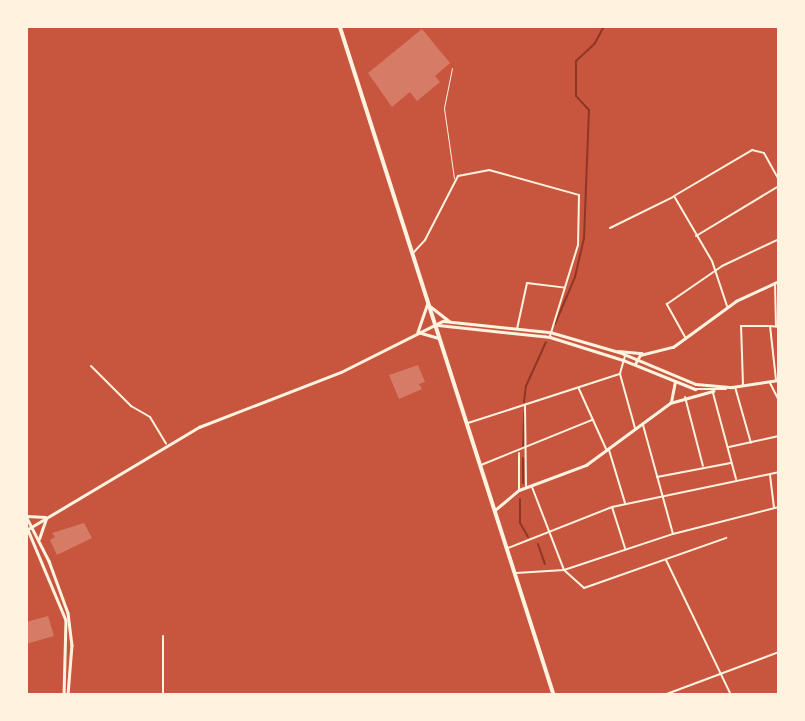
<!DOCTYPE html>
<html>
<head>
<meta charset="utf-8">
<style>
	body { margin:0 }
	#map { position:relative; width:805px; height:721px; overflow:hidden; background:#c8553d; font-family:"Golos Text",sans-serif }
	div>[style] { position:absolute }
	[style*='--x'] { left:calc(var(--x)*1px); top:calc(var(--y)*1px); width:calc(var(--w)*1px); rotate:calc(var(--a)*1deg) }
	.stream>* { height:2px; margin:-1px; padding:0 1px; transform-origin:1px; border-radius:1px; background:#8f3625 }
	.building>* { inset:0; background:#d67c66 }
	.service>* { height:1px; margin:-0.5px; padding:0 0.5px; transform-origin:0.5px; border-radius:0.5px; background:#fff3e0 }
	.minor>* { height:2px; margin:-1px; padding:0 1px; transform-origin:1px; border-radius:1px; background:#fff3e0 }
	.tertiary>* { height:2.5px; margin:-1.25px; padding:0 1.25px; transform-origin:1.25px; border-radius:1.25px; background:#fff3e0 }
	.secondary>* { height:2.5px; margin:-1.25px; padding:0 1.25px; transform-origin:1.25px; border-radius:1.25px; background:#fff3e0 }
	.primary>* { height:3.5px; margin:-1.75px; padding:0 1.75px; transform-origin:1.75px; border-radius:1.75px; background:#fff3e0 }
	span { translate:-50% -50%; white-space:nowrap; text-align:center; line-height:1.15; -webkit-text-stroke:7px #fff3e0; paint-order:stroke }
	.frame { position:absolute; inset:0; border:28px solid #fff3e0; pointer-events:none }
</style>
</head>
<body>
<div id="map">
	<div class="stream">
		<div style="--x:555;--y:324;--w:51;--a:-66.9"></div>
		<div style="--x:575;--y:277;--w:39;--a:-77"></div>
		<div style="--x:584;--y:239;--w:129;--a:-87.8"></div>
		<div style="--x:589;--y:110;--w:19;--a:-133"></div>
		<div style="--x:576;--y:96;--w:35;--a:-90"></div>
		<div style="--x:576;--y:61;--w:26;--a:-43"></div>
		<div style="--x:595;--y:43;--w:19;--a:-62"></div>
		<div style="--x:524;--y:402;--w:16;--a:-83"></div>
		<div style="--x:526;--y:386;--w:48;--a:-65.6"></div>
		<div style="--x:523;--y:448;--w:35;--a:-88"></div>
		<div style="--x:523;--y:483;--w:25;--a:-90"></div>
		<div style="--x:520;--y:499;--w:24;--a:90"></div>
		<div style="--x:520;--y:523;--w:16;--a:60"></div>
		<div style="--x:538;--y:544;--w:21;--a:71"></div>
	</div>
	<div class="building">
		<div style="clip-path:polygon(422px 29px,450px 63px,435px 76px,440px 82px,417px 101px,410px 92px,392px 107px,368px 73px)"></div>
		<div style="clip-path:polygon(418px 365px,425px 382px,419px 384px,422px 389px,399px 399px,389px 375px)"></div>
		<div style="clip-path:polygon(84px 523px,92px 538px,57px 555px,50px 540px,55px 537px,52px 533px)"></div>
		<div style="clip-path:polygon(48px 616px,54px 636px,26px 644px,26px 622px)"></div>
	</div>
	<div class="service">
		<div style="--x:452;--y:68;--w:41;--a:101.3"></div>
		<div style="--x:444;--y:108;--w:71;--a:81.9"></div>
	</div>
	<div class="minor">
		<div style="--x:610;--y:228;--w:70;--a:-26.2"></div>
		<div style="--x:696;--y:236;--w:97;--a:-31.1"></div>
		<div style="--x:413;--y:253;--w:18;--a:-47"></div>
		<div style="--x:425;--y:240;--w:72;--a:-62.7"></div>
		<div style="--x:458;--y:176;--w:32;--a:-11"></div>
		<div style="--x:489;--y:170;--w:93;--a:15.5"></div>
		<div style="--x:579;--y:195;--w:50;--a:91.1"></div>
		<div style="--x:578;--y:245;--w:95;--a:107.1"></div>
		<div style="--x:775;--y:283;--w:43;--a:88.7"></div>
		<div style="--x:727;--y:306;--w:47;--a:-108.4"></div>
		<div style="--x:712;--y:261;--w:75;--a:-120.3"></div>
		<div style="--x:674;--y:196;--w:91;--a:-30.5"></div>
		<div style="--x:752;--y:150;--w:12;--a:14"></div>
		<div style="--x:764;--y:153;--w:31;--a:61"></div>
		<div style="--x:517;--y:329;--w:47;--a:-77.7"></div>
		<div style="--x:527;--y:283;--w:38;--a:7"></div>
		<div style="--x:685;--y:337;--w:38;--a:-119"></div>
		<div style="--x:667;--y:304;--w:67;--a:-34.6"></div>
		<div style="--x:722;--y:266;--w:63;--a:-25.3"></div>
		<div style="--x:625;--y:356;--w:19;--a:106"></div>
		<div style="--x:620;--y:374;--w:56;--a:74.5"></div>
		<div style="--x:91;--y:366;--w:57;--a:45"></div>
		<div style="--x:131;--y:406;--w:22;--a:30"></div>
		<div style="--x:150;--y:417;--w:31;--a:59"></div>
		<div style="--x:776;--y:380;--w:54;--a:-96.3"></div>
		<div style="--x:770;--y:326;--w:9;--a:6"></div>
		<div style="--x:770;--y:383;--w:20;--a:63"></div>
		<div style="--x:743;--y:385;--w:59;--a:-91.9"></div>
		<div style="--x:741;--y:326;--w:29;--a:0"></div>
		<div style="--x:735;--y:387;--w:58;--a:74.1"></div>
		<div style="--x:579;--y:389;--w:68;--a:65.7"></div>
		<div style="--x:713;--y:393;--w:89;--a:75"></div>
		<div style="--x:685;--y:397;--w:71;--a:75.4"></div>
		<div style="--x:525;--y:405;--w:81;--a:89.3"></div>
		<div style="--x:468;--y:423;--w:160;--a:-17.9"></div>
		<div style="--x:643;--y:425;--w:113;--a:74.6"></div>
		<div style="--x:729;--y:447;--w:51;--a:-12.4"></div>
		<div style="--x:609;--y:450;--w:55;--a:73.2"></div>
		<div style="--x:481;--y:465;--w:120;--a:-22.1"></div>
		<div style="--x:770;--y:475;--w:32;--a:83"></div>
		<div style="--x:657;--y:477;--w:75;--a:-10.7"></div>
		<div style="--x:532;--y:487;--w:89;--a:68.9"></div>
		<div style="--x:564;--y:570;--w:27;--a:42"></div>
		<div style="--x:584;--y:588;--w:151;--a:-19.4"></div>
		<div style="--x:519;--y:489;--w:36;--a:-90"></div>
		<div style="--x:612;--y:507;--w:43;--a:72.4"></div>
		<div style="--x:508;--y:548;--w:112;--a:-21.5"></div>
		<div style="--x:612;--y:507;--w:171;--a:-11.8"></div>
		<div style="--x:666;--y:560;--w:150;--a:64.3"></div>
		<div style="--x:516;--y:573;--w:48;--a:-3.6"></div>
		<div style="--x:564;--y:570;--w:115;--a:-18.3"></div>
		<div style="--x:673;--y:534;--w:109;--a:-14.3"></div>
		<div style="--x:163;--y:636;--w:59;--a:90"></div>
		<div style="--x:664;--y:695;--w:123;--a:-20.5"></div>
	</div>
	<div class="tertiary">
		<div style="--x:618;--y:351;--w:24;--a:5"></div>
		<div style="--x:635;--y:364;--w:10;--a:-61"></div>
		<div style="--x:640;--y:355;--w:34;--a:-14"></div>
		<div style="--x:673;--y:347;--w:78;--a:-36.1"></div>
		<div style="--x:736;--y:301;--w:47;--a:-24.9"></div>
		<div style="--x:671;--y:402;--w:21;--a:-79"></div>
		<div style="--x:495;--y:510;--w:31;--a:-40"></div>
		<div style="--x:519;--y:490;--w:72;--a:-20.5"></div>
		<div style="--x:586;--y:465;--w:104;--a:-36.4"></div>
		<div style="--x:670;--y:403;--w:45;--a:-15.6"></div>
	</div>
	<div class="secondary">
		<div style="--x:428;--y:303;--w:31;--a:109"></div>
		<div style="--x:418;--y:332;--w:22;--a:16"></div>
		<div style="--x:430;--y:306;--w:24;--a:38"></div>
		<div style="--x:438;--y:325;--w:113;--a:6.1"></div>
		<div style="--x:550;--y:337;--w:77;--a:17.5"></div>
		<div style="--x:623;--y:360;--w:78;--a:21.9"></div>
		<div style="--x:695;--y:389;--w:31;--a:0"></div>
		<div style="--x:732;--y:387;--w:48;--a:-8.5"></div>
		<div style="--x:26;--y:516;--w:51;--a:62.9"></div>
		<div style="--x:49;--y:561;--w:55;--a:69.9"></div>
		<div style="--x:68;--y:613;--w:32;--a:83"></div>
		<div style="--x:72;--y:645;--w:50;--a:94.6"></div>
		<div style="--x:27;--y:516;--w:18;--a:3"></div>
		<div style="--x:26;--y:525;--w:103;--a:67.2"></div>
		<div style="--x:66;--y:620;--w:75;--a:91.5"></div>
		<div style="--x:28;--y:529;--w:199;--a:-30.8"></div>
		<div style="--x:199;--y:427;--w:152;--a:-21.2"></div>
		<div style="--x:341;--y:372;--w:114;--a:-26.6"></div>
		<div style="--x:443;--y:321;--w:108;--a:5.9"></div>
		<div style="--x:550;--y:332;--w:72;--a:16.2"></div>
		<div style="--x:619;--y:352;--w:83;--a:22.6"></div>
		<div style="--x:696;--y:384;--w:36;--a:5"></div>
		<div style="--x:39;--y:539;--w:21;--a:-71"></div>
	</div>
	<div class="primary">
		<div style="--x:340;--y:26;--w:702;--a:72.26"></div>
	</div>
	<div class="frame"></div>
</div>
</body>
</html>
